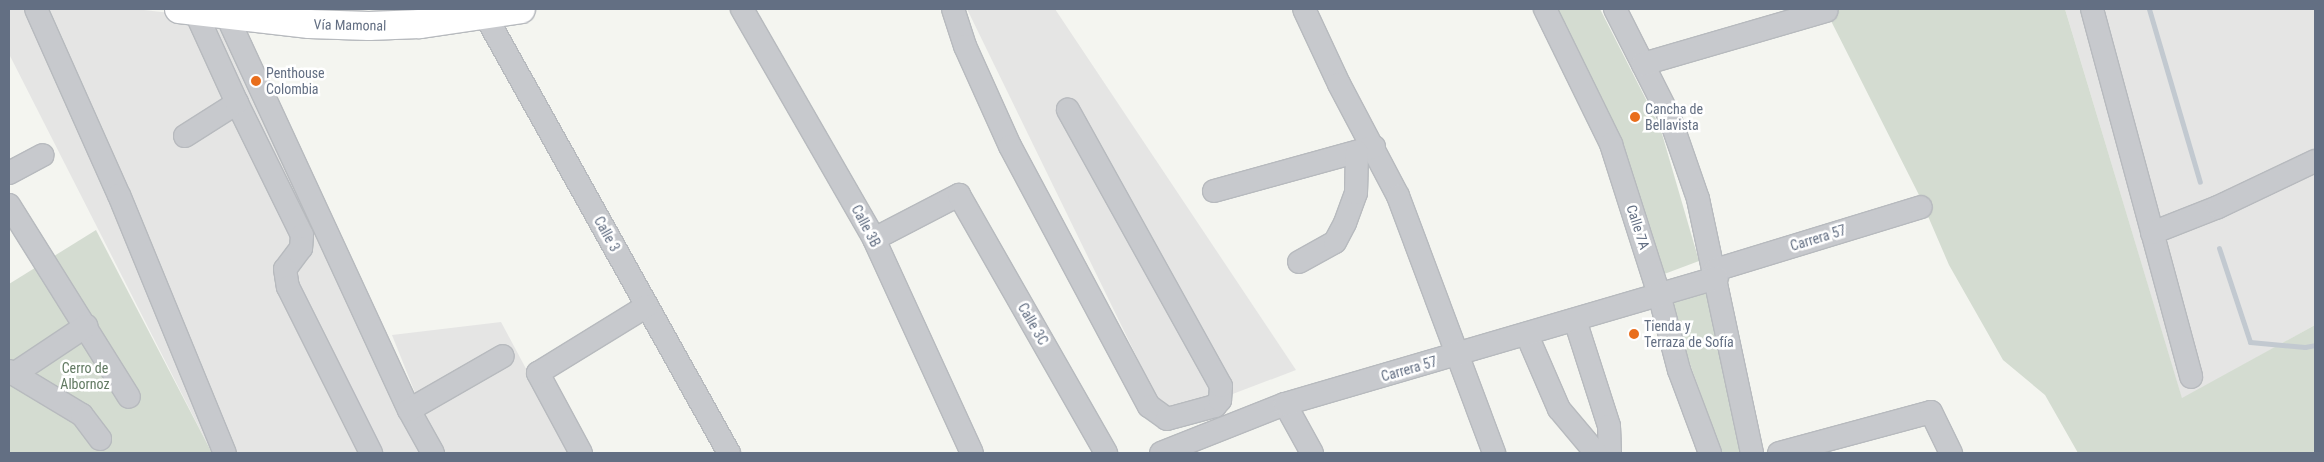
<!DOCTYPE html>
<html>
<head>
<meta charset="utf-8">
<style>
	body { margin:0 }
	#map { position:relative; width:2324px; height:462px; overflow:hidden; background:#f4f5f0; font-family:"Roboto Condensed",sans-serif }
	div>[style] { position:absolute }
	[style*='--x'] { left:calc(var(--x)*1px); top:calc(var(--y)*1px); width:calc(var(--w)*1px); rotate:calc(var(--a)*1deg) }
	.built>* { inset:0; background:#e5e5e4 }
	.green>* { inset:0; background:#d4dcd1 }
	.stream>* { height:5px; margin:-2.5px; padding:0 2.5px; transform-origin:2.5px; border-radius:2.5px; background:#c2c9d0 }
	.roads { filter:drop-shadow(1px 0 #b7babe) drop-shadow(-1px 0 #b7babe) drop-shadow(0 1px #b7babe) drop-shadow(0 -1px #b7babe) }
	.minor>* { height:22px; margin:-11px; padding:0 11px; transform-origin:11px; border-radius:11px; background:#c7c9cd }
	.major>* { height:28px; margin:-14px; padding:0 14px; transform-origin:14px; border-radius:14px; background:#fff }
	.dots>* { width:14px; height:14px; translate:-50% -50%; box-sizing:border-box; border:2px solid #fff; border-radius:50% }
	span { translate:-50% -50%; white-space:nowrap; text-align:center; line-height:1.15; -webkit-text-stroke:5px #fff; paint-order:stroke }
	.street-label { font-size:14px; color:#636f83 }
	.poi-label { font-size:14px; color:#636f83 }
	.left { translate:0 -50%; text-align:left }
	.park-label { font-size:14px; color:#627a62 }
	.frame { position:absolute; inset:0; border:10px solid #636f83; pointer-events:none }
</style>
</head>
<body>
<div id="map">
	<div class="built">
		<div style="clip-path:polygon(9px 9px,135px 9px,233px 20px,438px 453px,212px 453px,9px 54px)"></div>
		<div style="clip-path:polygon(967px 9px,1055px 9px,1296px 370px,1167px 419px)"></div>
		<div style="clip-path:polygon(2065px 9px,2315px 9px,2315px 325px,2182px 399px)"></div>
		<div style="clip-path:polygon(501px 322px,571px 453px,439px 453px,392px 335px)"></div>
	</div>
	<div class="green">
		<div style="clip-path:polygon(1553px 9px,1600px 9px,1660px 127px,1699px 261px,1659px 276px)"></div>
		<div style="clip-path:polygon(1825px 9px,2065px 9px,2182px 398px,2315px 325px,2315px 453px,2078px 453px,2045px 395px,2003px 360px,1949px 265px,1918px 193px)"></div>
		<div style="clip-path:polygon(96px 230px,212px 453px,9px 453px,9px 284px)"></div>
		<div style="clip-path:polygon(1706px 291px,1743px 453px,1722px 453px,1667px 300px)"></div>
	</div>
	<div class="stream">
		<div style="--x:2149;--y:9;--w:180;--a:73.6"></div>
		<div style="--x:2219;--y:248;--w:99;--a:71.7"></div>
		<div style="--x:2250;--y:342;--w:55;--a:5.2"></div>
		<div style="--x:2305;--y:347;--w:10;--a:-11"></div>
	</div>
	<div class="roads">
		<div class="minor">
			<div style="--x:36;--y:9;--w:204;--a:66"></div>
			<div style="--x:119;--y:195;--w:279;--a:67.7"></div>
			<div style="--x:742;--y:9;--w:265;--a:60.1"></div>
			<div style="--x:874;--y:239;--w:235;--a:65.4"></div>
			<div style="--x:953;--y:9;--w:39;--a:72"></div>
			<div style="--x:965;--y:46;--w:110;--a:65.8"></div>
			<div style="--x:1010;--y:146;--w:295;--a:61.9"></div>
			<div style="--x:1149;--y:406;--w:22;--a:36"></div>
			<div style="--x:1167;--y:419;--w:50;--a:-15.2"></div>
			<div style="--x:1215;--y:406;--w:8;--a:-50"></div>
			<div style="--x:1220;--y:400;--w:14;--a:-86"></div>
			<div style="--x:1221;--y:386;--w:316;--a:-119"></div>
			<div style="--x:1304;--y:9;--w:83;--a:65"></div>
			<div style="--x:1339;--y:84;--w:127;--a:62.2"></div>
			<div style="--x:1398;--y:196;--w:274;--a:69.5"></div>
			<div style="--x:1545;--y:9;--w:150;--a:63.9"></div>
			<div style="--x:1611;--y:144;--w:157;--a:72.3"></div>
			<div style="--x:1659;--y:294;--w:79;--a:75.3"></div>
			<div style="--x:1679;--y:370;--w:89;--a:69.5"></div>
			<div style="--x:1615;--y:9;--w:122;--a:63.2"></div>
			<div style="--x:1670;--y:118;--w:86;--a:70.9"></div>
			<div style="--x:1698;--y:199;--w:260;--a:78"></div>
			<div style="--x:2092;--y:9;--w:381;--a:74.9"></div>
			<div style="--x:226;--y:14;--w:436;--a:65.2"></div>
			<div style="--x:409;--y:410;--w:49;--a:60.8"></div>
			<div style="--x:485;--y:15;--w:501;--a:60.88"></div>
			<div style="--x:1643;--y:64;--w:191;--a:-16.2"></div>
			<div style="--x:237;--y:103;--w:147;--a:63.8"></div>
			<div style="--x:302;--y:235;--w:13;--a:94"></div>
			<div style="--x:301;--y:248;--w:26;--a:127"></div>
			<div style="--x:285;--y:269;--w:18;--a:81"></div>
			<div style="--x:288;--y:287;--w:186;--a:63.4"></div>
			<div style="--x:185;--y:136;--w:62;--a:-32.4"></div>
			<div style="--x:237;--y:103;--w:101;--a:-114.5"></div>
			<div style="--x:9;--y:173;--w:38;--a:-28"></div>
			<div style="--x:1214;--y:191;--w:166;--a:-15.4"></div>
			<div style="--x:9;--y:205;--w:226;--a:58"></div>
			<div style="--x:2152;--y:233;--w:71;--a:-21.5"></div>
			<div style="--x:2218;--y:207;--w:107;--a:-25.4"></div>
			<div style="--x:874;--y:239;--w:96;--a:-27.4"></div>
			<div style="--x:959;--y:195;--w:297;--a:60.3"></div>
			<div style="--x:1299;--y:262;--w:41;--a:-29.1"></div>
			<div style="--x:1335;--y:242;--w:21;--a:-62"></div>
			<div style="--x:1345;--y:223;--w:32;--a:-70"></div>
			<div style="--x:1356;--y:193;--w:41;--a:-88.6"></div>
			<div style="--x:1715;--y:270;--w:215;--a:-17"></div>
			<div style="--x:1575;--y:320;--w:111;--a:72.2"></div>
			<div style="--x:1609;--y:426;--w:27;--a:88"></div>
			<div style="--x:1527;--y:335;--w:81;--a:66.6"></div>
			<div style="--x:1559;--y:409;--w:57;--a:49.9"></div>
			<div style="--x:9;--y:371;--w:85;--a:31.1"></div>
			<div style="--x:82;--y:415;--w:30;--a:53"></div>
			<div style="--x:14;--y:374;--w:87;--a:-33.7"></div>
			<div style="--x:1285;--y:404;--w:56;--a:61.1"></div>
			<div style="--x:409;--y:410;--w:108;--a:-29.9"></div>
			<div style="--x:581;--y:453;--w:91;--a:-118.3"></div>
			<div style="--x:538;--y:373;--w:128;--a:-31.6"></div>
			<div style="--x:1161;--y:453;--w:133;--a:-21.6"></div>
			<div style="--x:1285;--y:404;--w:450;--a:-16.3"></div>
			<div style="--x:1779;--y:453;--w:157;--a:-15.1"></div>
			<div style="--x:1931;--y:412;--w:46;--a:64"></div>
		</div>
		<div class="major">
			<div style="--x:179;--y:9;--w:131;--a:6.6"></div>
			<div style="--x:309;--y:24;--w:60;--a:1.9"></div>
			<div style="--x:369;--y:26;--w:51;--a:-2.2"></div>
			<div style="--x:420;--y:24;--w:102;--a:-8.4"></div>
		</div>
	</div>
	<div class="dots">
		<div style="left:256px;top:81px;background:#e96e1c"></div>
		<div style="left:1635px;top:117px;background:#e96e1c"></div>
		<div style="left:1634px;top:334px;background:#e96e1c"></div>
	</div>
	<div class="street-label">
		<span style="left:350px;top:25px;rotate:1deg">Vía Mamonal</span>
		<span style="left:866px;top:226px;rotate:62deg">Calle 3B</span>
		<span style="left:1638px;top:227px;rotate:72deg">Calle 7A</span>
		<span style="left:607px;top:234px;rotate:61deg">Calle 3</span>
		<span style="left:1818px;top:238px;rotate:-17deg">Carrera 57</span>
		<span style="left:1033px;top:324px;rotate:60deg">Calle 3C</span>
		<span style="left:1409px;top:369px;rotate:-16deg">Carrera 57</span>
	</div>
	<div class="poi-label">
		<span class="left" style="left:266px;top:81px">Penthouse<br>Colombia</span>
		<span class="left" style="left:1645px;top:117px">Cancha de<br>Bellavista</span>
		<span class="left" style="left:1644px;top:334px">Tienda y<br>Terraza de Sofía</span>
	</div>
	<div class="park-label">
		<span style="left:85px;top:376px">Cerro de<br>Albornoz</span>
	</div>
	<div class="frame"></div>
</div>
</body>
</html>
